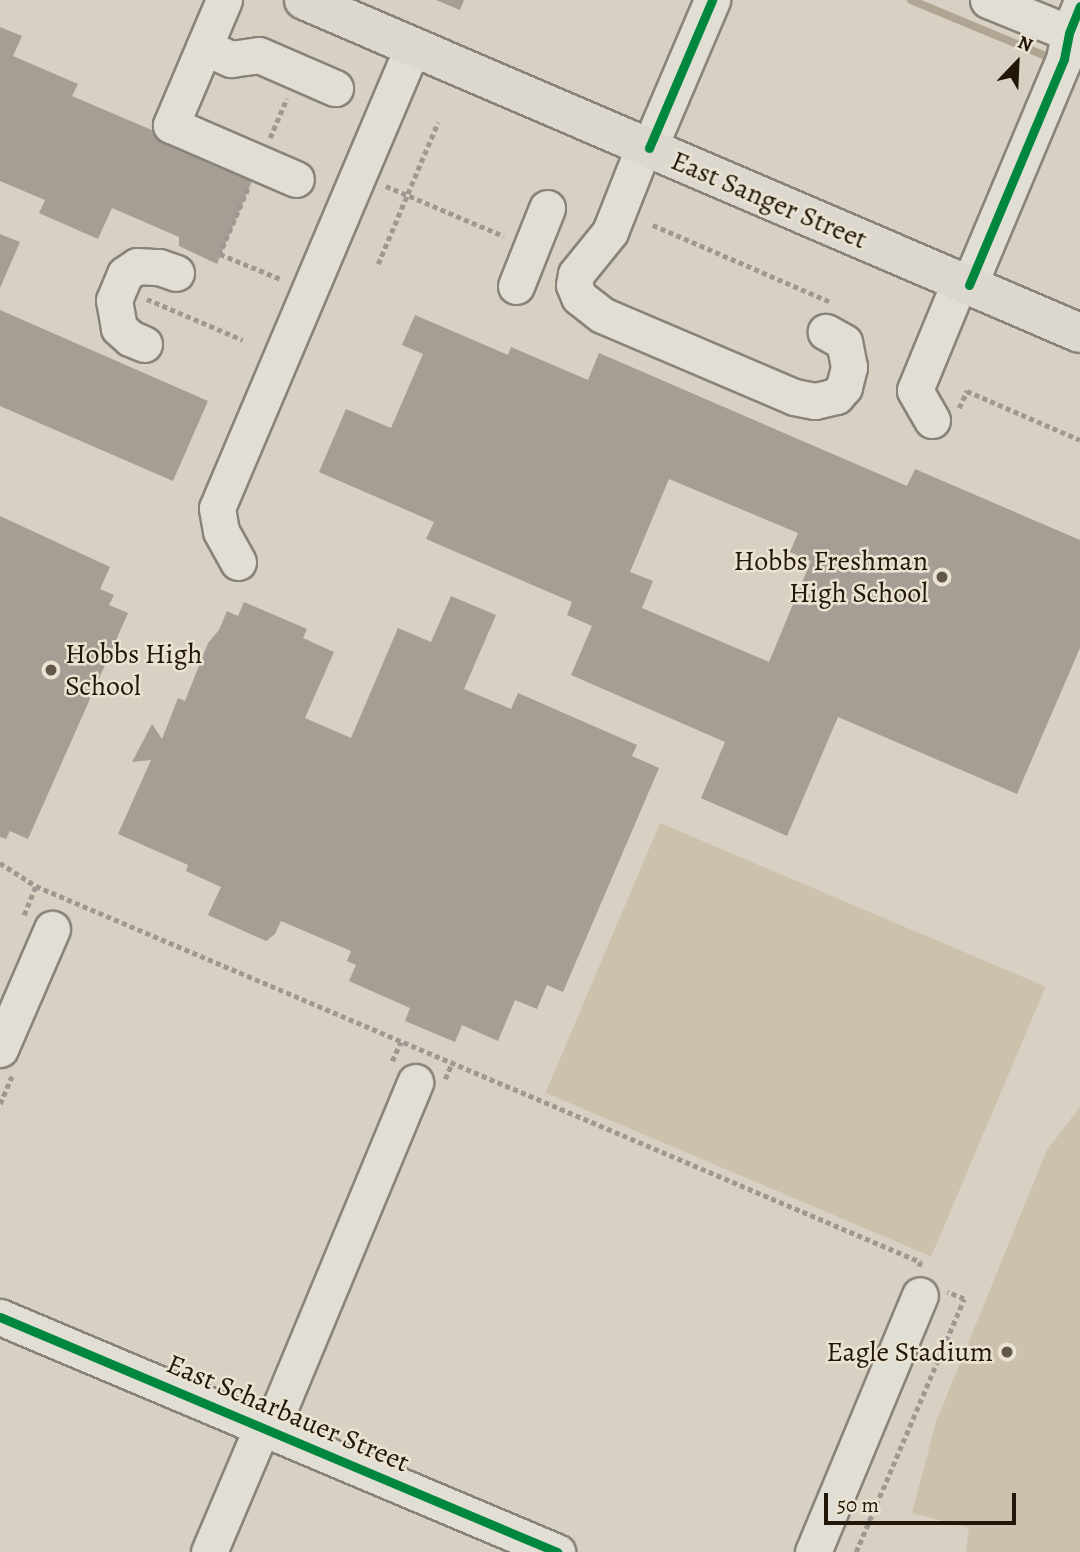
<!DOCTYPE html>
<html>
<head>
<meta charset="utf-8">
<style>
	body { margin:0 }
	#map { position:relative; width:1080px; height:1552px; overflow:hidden; background:#d8d0c2; font-family:Alegreya,serif }
	div>[style] { position:absolute }
	[style*='--x'] { left:calc(var(--x)*1px); top:calc(var(--y)*1px); width:calc(var(--w)*1px); rotate:calc(var(--a)*1deg) }
	.green>* { inset:0; background:#cbc1ad; transform-origin:0 0 }
	.stream>* { height:8px; margin:-4px; padding:0 4px; transform-origin:4px; border-radius:4px; background:#b0a592 }
	.building>* { inset:0; background:#a59e94 }
	.path>* { height:4.5px; margin-top:-2.25px; transform-origin:0; background:repeating-linear-gradient(90deg,#9d9992 0 5px,transparent 0 8.5px) }
	.roads { filter:drop-shadow(2px 0 #898379) drop-shadow(-2px 0 #898379) drop-shadow(0 2px #898379) drop-shadow(0 -2px #898379) }
	.minor>* { height:35px; margin:-17.5px; padding:0 17.5px; transform-origin:17.5px; border-radius:17.5px; background:#e1ded6 }
	.major>* { height:38px; margin:-19px; padding:0 19px; transform-origin:19px; border-radius:19px; background:#dcd8d0 }
	.cycleway>* { height:9px; margin:-4.5px; padding:0 4.5px; transform-origin:4.5px; border-radius:4.5px; background:#00873e }
	.dots>* { width:19px; height:19px; translate:-50% -50%; box-sizing:border-box; border:4px solid #ebe3d2; border-radius:50% }
	span { translate:-50% -50%; white-space:nowrap; text-align:center; line-height:1.15; -webkit-text-stroke:5px #ebe3d2; paint-order:stroke }
	.street-label { font-size:28px; color:#221608 }
	.poi-label { font-size:28px; color:#221608 }
	.right { translate:-100% -50%; text-align:right }
	.left { translate:0 -50%; text-align:left }
	.north { position:absolute; left:982px; top:28px; width:70px; height:70px; -webkit-text-stroke:5px #ebe3d2; paint-order:stroke; rotate:23deg; font-size:19px; font-weight:700; line-height:28px; text-align:center; color:#221608 }
	.north::after { content:''; display:block; margin:auto; width:24px; height:32px; background:#221608; clip-path:polygon(50% 0,100% 100%,50% 72%,0 100%) }
	.scale { position:absolute; left:824px; top:1493px; width:192px; height:32px; box-sizing:border-box; border:4px solid #221608; border-top:0; padding-left:9px; font-size:21px; line-height:24px; white-space:nowrap; color:#221608; -webkit-text-stroke:5px #ebe3d2; paint-order:stroke }
</style>
</head>
<body>
<div id="map">
	<div class="green">
		<div style="left:660px;top:823px;width:419px;height:293px;rotate:23deg"></div>
		<div style="clip-path:polygon(1080px 1107px,1080px 1552px,966px 1552px,969px 1528px,912px 1513px,936px 1422px,1047px 1150px)"></div>
	</div>
	<div class="stream">
		<div style="--x:911;--y:0;--w:154;--a:22.6"></div>
	</div>
	<div class="building">
		<div style="clip-path:polygon(436px 0,464px 0,460px 10px)"></div>
		<div style="clip-path:polygon(0 27px,22px 36px,13px 56px,78px 84px,72px 96px,255px 174px,217px 264px,179px 246px,179px 237px,112px 208px,98px 239px,39px 213px,45px 200px,0 181px)"></div>
		<div style="clip-path:polygon(0 234px,20px 242px,0 288px)"></div>
		<div style="clip-path:polygon(0 310px,208px 401px,173px 481px,0 406px)"></div>
		<div style="clip-path:polygon(evenodd,415px 315px,508px 355px,511px 347px,588px 380px,599px 353px,907px 486px,915px 469px,1080px 540px,1080px 648px,1017px 794px,838px 717px,787px 836px,701px 798px,725px 742px,571px 675px,592px 626px,567px 615px,572px 602px,426px 539px,434px 522px,319px 472px,346px 409px,391px 428px,423px 354px,402px 345px,415px 315px,669px 479px,798px 533px,790px 552px,811px 561px,769px 662px,642px 608px,653px 581px,630px 572px,669px 479px)"></div>
		<div style="clip-path:polygon(0 516px,110px 567px,100px 589px,114px 595px,109px 605px,128px 613px,28px 839px,10px 831px,6px 839px,0 837px)"></div>
		<div style="clip-path:polygon(451px 596px,496px 615px,464px 689px,511px 709px,518px 693px,637px 745px,632px 756px,659px 768px,563px 992px,547px 985px,537px 1009px,515px 1000px,498px 1041px,462px 1025px,455px 1042px,405px 1021px,410px 1008px,349px 981px,356px 965px,347px 961px,351px 951px,281px 921px,275px 934px,266px 941px,208px 915px,221px 887px,186px 871px,188px 865px,118px 834px,151px 760px,132px 762px,152px 724px,162px 739px,178px 698px,185px 701px,208px 643px,219px 630px,227px 611px,238px 616px,244px 602px,307px 629px,303px 638px,334px 652px,305px 718px,351px 738px,398px 628px,431px 642px)"></div>
	</div>
	<div class="path">
		<div style="--x:270;--y:138;--w:43;--a:-67"></div>
		<div style="--x:386;--y:186;--w:128;--a:23"></div>
		<div style="--x:248;--y:189;--w:71;--a:113.3"></div>
		<div style="--x:220;--y:254;--w:68;--a:22.4"></div>
		<div style="--x:653;--y:225;--w:192;--a:23.4"></div>
		<div style="--x:378;--y:264;--w:154;--a:-67.1"></div>
		<div style="--x:147;--y:299;--w:104;--a:23.1"></div>
		<div style="--x:959;--y:408;--w:19;--a:-65"></div>
		<div style="--x:967;--y:391;--w:123;--a:23.4"></div>
		<div style="--x:0;--y:863;--w:43;--a:32.6"></div>
		<div style="--x:36;--y:886;--w:962;--a:23.02"></div>
		<div style="--x:921;--y:1262;--w:5;--a:112"></div>
		<div style="--x:24;--y:915;--w:31;--a:-68"></div>
		<div style="--x:392;--y:1061;--w:21;--a:-65"></div>
		<div style="--x:445;--y:1079;--w:17;--a:-66"></div>
		<div style="--x:0;--y:1104;--w:30;--a:-67"></div>
		<div style="--x:856;--y:1552;--w:275;--a:-66.9"></div>
		<div style="--x:964;--y:1299;--w:18;--a:-158"></div>
	</div>
	<div class="roads">
		<div class="minor">
			<div style="--x:224;--y:0;--w:136;--a:113"></div>
			<div style="--x:171;--y:125;--w:136;--a:23.4"></div>
			<div style="--x:988;--y:0;--w:87;--a:22.2"></div>
			<div style="--x:204;--y:47;--w:30;--a:24"></div>
			<div style="--x:231;--y:59;--w:28;--a:-8"></div>
			<div style="--x:259;--y:55;--w:83;--a:23.5"></div>
			<div style="--x:644;--y:146;--w:92;--a:111.6"></div>
			<div style="--x:610;--y:232;--w:54;--a:129"></div>
			<div style="--x:576;--y:274;--w:11;--a:100"></div>
			<div style="--x:574;--y:285;--w:13;--a:67"></div>
			<div style="--x:579;--y:297;--w:29;--a:38"></div>
			<div style="--x:602;--y:315;--w:209;--a:23.1"></div>
			<div style="--x:794;--y:397;--w:21;--a:11"></div>
			<div style="--x:815;--y:401;--w:22;--a:-13"></div>
			<div style="--x:836;--y:396;--w:12;--a:-48"></div>
			<div style="--x:844;--y:387;--w:21;--a:-76"></div>
			<div style="--x:849;--y:367;--w:25;--a:-101"></div>
			<div style="--x:844;--y:342;--w:21;--a:-151"></div>
			<div style="--x:649;--y:148;--w:161;--a:-66.9"></div>
			<div style="--x:969;--y:285;--w:245;--a:-67.2"></div>
			<div style="--x:1064;--y:59;--w:26;--a:-79"></div>
			<div style="--x:1069;--y:33;--w:29;--a:-68"></div>
			<div style="--x:516;--y:286;--w:84;--a:-68.3"></div>
			<div style="--x:144;--y:344;--w:15;--a:-157"></div>
			<div style="--x:130;--y:338;--w:15;--a:-138"></div>
			<div style="--x:119;--y:328;--w:28;--a:-100"></div>
			<div style="--x:114;--y:300;--w:28;--a:-67"></div>
			<div style="--x:125;--y:274;--w:14;--a:-34"></div>
			<div style="--x:137;--y:266;--w:22;--a:3"></div>
			<div style="--x:159;--y:267;--w:18;--a:19"></div>
			<div style="--x:932;--y:420;--w:34;--a:-120"></div>
			<div style="--x:915;--y:390;--w:118;--a:-67.6"></div>
			<div style="--x:238;--y:562;--w:35;--a:-119"></div>
			<div style="--x:221;--y:531;--w:23;--a:-100"></div>
			<div style="--x:217;--y:508;--w:502;--a:-67.01"></div>
			<div style="--x:0;--y:1049;--w:131;--a:-66.6"></div>
			<div style="--x:0;--y:1317;--w:605;--a:22.88"></div>
			<div style="--x:270;--y:1431;--w:378;--a:-67.4"></div>
			<div style="--x:209;--y:1552;--w:136;--a:-67"></div>
			<div style="--x:813;--y:1552;--w:278;--a:-67.4"></div>
		</div>
		<div class="major">
			<div style="--x:304;--y:0;--w:844;--a:23.23"></div>
		</div>
	</div>
	<div class="cycleway">
		<div style="--x:649;--y:148;--w:161;--a:-66.9"></div>
		<div style="--x:969;--y:285;--w:245;--a:-67.2"></div>
		<div style="--x:1064;--y:59;--w:26;--a:-79"></div>
		<div style="--x:1069;--y:33;--w:29;--a:-68"></div>
		<div style="--x:0;--y:1317;--w:605;--a:22.88"></div>
	</div>
	<div class="dots">
		<div style="left:942px;top:577px;background:#625749"></div>
		<div style="left:51px;top:670px;background:#625749"></div>
		<div style="left:1007px;top:1352px;background:#625749"></div>
	</div>
	<div class="street-label">
		<span style="left:769px;top:200px;rotate:23deg">East Sanger Street</span>
		<span style="left:288px;top:1413px;rotate:23deg">East Scharbauer Street</span>
	</div>
	<div class="poi-label">
		<span class="right" style="left:928px;top:577px">Hobbs Freshman<br>High School</span>
		<span class="left" style="left:65px;top:670px">Hobbs High<br>School</span>
		<span class="right" style="left:993px;top:1352px">Eagle Stadium</span>
	</div>
	<div class="north">N</div>
	<div class="scale">50 m</div>
</div>
</body>
</html>
